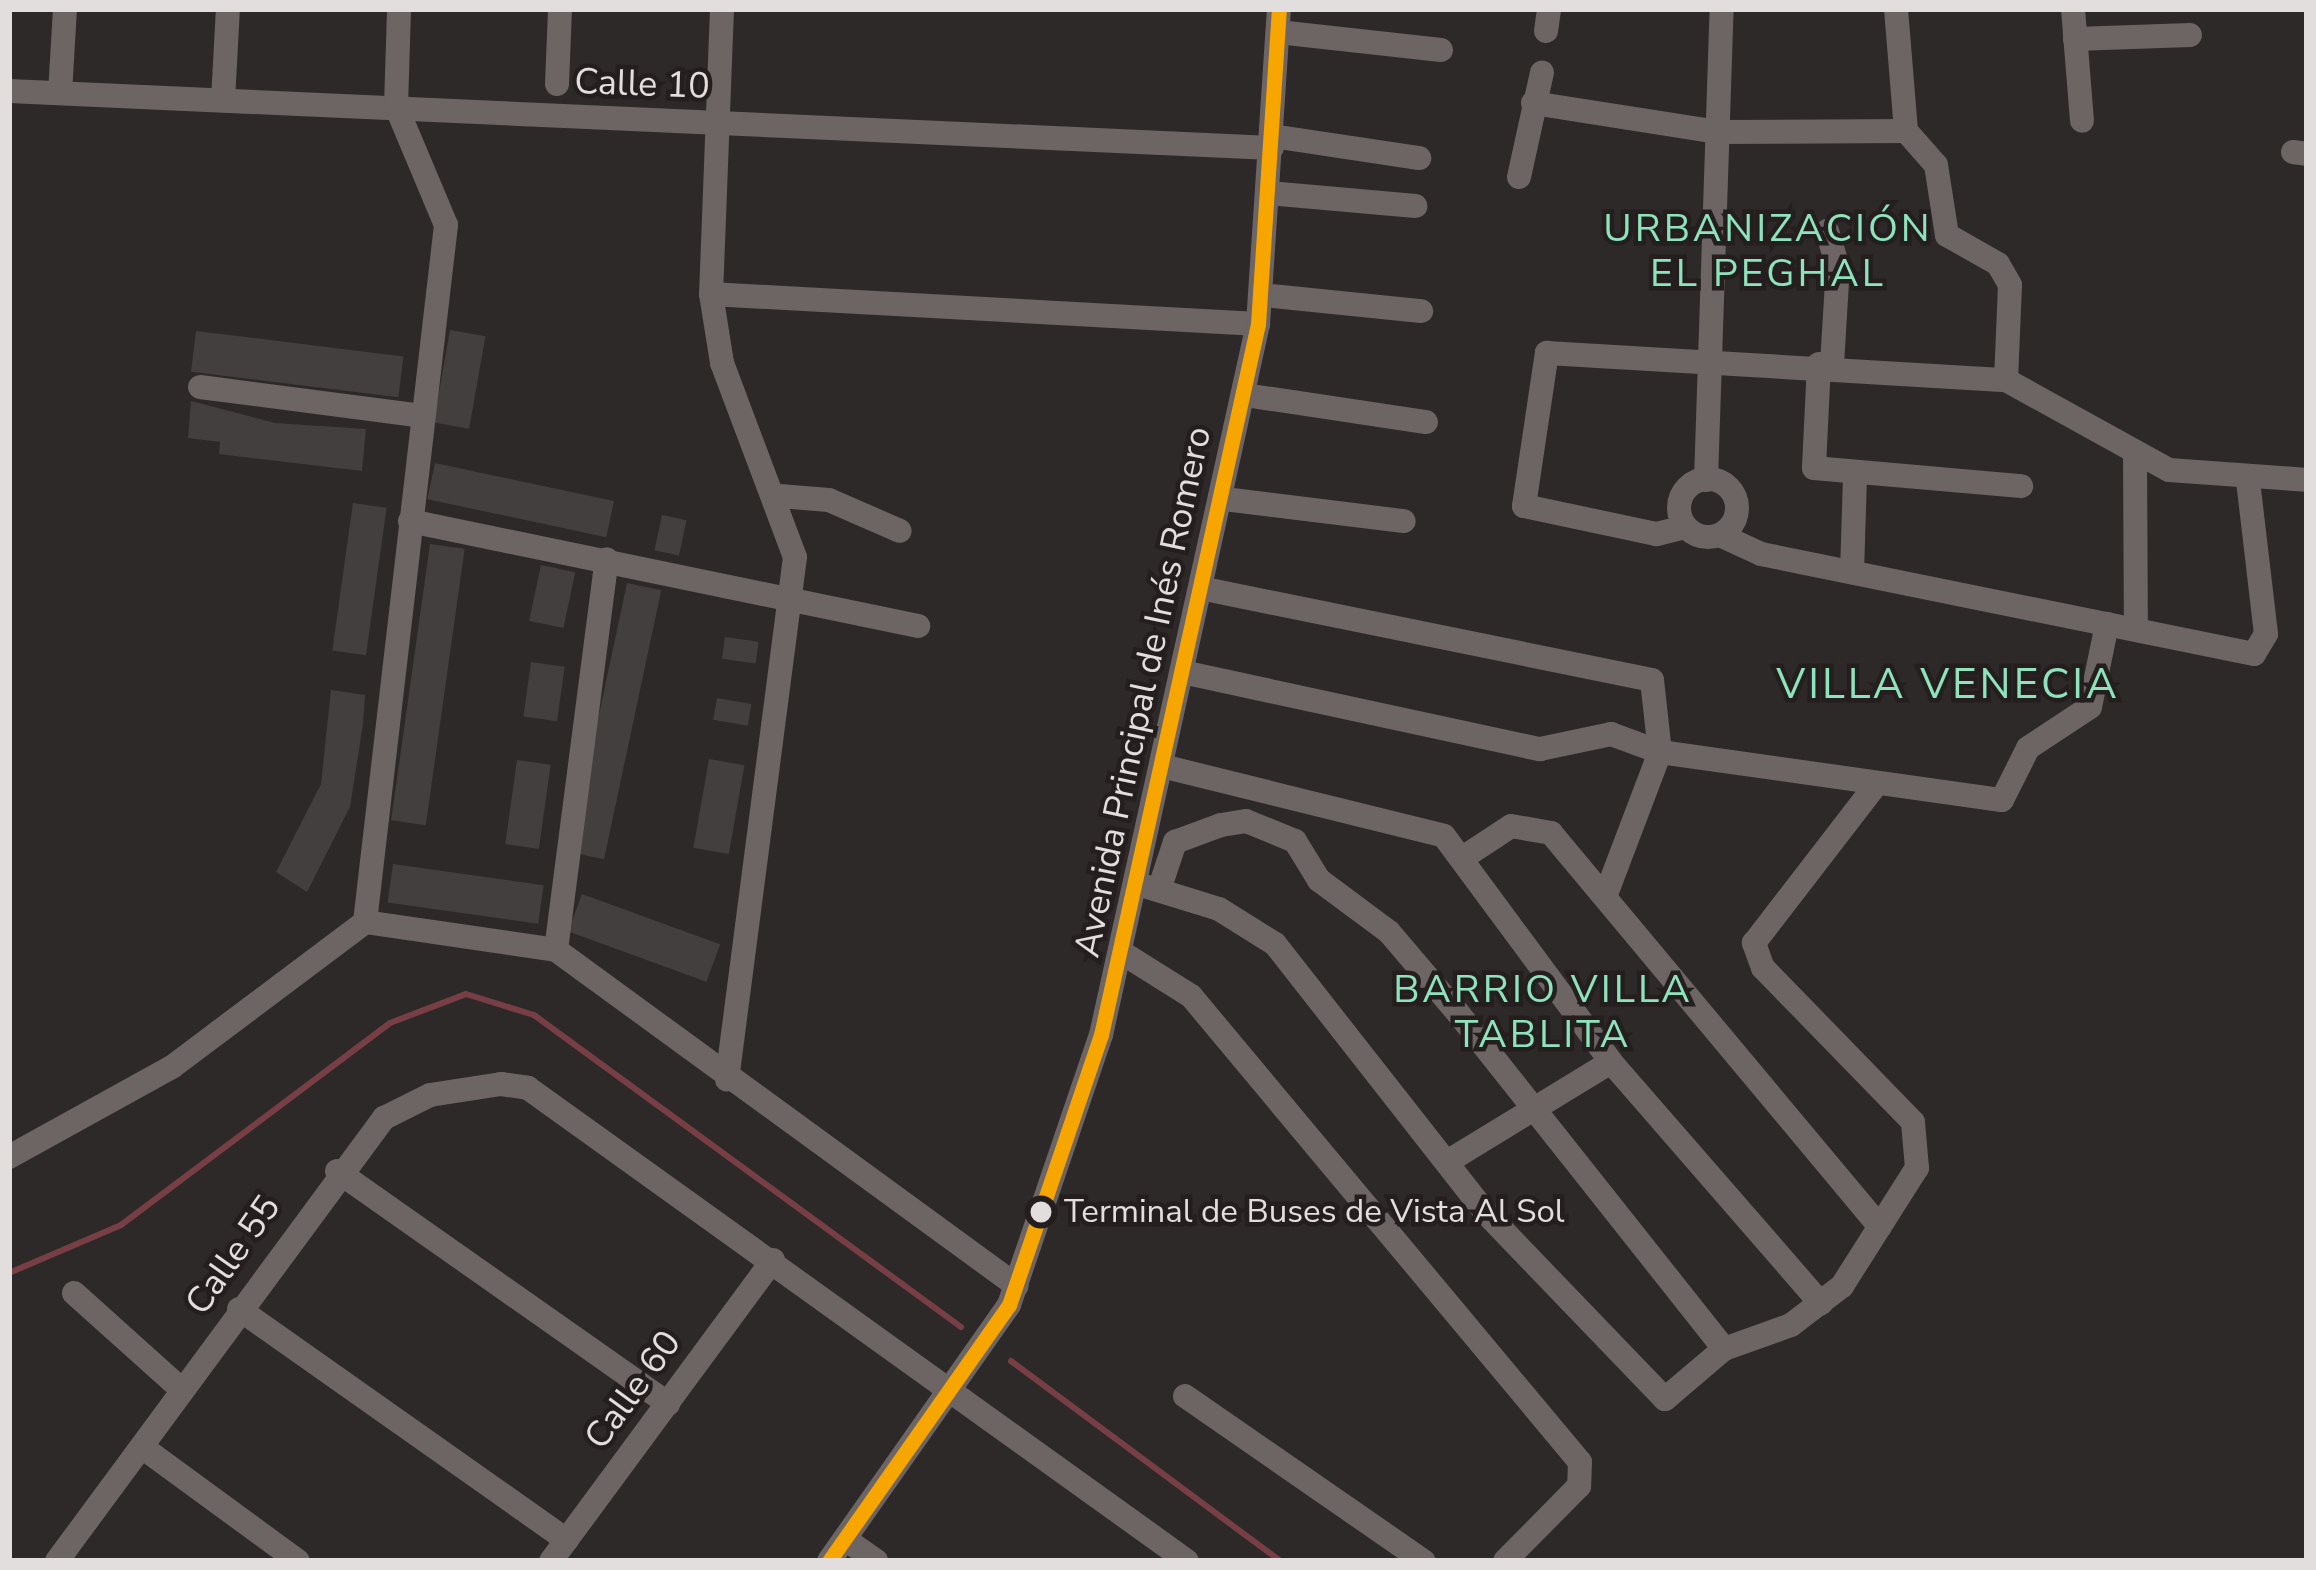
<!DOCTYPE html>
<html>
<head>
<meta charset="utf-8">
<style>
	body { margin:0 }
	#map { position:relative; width:2316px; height:1570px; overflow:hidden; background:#2d2929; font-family:"Nunito Sans",sans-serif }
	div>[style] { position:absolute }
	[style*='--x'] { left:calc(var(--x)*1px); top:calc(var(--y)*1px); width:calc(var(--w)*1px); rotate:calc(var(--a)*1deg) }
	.stream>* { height:6px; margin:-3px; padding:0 3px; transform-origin:3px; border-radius:3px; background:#783e45 }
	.building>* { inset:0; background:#433f3f; transform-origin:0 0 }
	.minor>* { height:24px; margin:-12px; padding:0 12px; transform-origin:12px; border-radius:12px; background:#6d6464 }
	.minor>.ring { margin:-12px; padding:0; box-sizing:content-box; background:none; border:24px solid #6d6464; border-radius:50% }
	.bus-1>* { height:15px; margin:-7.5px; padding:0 7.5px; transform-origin:7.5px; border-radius:7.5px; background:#f7a600 }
	.dots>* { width:33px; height:33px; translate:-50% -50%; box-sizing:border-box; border:6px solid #241e1f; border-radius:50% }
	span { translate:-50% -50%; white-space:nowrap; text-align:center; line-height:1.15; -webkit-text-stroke:9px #241e1f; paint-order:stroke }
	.bus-label { font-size:33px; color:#e2dede }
	.left { translate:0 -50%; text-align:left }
	.street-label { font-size:36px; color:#e2dede }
	.neighbourhood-label { font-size:39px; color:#8ee3bc; letter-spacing:3px }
	.quarter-label { font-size:42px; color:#8ee3bc; letter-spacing:3px }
	.frame { position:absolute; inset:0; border:12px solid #e2dede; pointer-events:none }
</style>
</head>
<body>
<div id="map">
	<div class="stream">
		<div style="--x:9;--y:1273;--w:122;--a:-23.2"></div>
		<div style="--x:121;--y:1225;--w:336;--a:-36.9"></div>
		<div style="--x:390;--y:1023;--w:81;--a:-20.9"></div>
		<div style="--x:466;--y:994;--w:71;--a:17.2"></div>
		<div style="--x:534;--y:1015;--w:529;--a:36.15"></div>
		<div style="--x:1011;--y:1361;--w:335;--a:36.6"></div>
	</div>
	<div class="building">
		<div style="left:450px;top:330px;width:36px;height:94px;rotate:10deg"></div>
		<div style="left:196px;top:331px;width:209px;height:41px;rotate:7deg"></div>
		<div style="clip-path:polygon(191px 401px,275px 423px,366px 429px,362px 471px,219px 454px,220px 442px,188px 438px)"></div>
		<div style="left:435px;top:463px;width:183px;height:37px;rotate:12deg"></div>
		<div style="left:353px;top:503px;width:34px;height:149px;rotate:8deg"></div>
		<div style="left:662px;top:515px;width:25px;height:36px;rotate:12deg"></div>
		<div style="left:430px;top:544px;width:35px;height:279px;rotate:8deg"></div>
		<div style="left:541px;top:565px;width:35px;height:57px;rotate:12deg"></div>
		<div style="left:627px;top:583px;width:35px;height:275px;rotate:12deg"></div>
		<div style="left:725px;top:637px;width:34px;height:22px;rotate:8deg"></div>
		<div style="left:531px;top:662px;width:34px;height:55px;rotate:8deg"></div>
		<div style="clip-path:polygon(331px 690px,365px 695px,363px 724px,350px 807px,307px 892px,276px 872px,321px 784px)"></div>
		<div style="left:717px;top:698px;width:35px;height:22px;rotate:10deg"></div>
		<div style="left:709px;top:759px;width:36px;height:90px;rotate:10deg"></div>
		<div style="left:517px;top:760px;width:34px;height:85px;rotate:8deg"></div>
		<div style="left:393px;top:864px;width:152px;height:39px;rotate:8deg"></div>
		<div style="left:582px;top:894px;width:147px;height:40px;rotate:20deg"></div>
	</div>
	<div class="minor">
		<div style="--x:722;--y:9;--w:285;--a:92.2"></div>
		<div style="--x:711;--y:294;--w:70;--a:80.9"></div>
		<div style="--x:722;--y:363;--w:207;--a:69.4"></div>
		<div style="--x:795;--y:557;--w:527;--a:97.41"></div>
		<div style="--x:1896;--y:9;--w:122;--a:85.3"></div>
		<div style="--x:1906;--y:131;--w:45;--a:48.6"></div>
		<div style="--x:1936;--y:165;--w:71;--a:81.1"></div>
		<div style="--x:1947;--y:235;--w:59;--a:29.6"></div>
		<div style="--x:1998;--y:264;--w:24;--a:60"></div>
		<div style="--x:2010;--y:285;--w:95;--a:92.4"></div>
		<div style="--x:2073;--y:9;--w:112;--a:85.4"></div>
		<div style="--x:1546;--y:31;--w:22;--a:-82"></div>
		<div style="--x:1278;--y:32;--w:164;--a:6.3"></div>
		<div style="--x:2075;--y:39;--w:115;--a:-2"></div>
		<div style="--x:557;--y:84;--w:75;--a:-87.7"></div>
		<div style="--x:9;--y:91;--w:1264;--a:2.58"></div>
		<div style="--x:60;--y:93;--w:84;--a:-86.6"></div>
		<div style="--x:223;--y:100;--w:91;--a:-86.9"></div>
		<div style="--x:1533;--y:103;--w:188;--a:8.9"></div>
		<div style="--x:1719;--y:132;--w:187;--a:-0.3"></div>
		<div style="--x:1272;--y:136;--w:149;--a:8.5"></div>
		<div style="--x:2293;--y:152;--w:14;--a:8"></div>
		<div style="--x:1519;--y:177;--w:107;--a:-77.6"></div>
		<div style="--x:1269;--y:193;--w:147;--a:5.1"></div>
		<div style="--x:1827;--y:231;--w:37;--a:73"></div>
		<div style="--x:1838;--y:266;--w:99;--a:93.5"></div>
		<div style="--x:711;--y:294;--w:548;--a:3.14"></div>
		<div style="--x:1263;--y:295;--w:159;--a:5.8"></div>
		<div style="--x:1819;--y:364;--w:104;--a:92.8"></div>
		<div style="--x:1814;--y:468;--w:208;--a:5"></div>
		<div style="--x:200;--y:387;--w:218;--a:7.4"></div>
		<div style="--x:1245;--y:395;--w:183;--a:8.5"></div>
		<div style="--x:2135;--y:454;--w:175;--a:89.7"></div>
		<div class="ring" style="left:1679px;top:479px;width:34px;height:34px"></div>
		<div style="--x:1706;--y:480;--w:471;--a:-88.1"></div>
		<div style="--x:779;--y:496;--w:50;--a:4.6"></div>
		<div style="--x:829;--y:500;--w:77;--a:23.6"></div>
		<div style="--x:1224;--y:499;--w:181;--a:7"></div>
		<div style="--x:410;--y:521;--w:519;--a:11.68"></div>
		<div style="--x:1685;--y:527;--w:30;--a:166"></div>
		<div style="--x:1656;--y:534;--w:135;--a:-168"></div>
		<div style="--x:1524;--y:506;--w:155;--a:-81.5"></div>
		<div style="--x:1547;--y:353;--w:460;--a:3.4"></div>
		<div style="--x:2006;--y:380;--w:186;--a:28.9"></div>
		<div style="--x:2169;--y:470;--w:138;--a:4.1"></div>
		<div style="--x:1720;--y:535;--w:45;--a:24.9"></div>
		<div style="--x:1761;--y:554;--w:503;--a:11.47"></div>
		<div style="--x:2254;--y:654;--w:23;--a:-59"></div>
		<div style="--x:2266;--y:634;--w:155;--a:-96.7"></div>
		<div style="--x:1852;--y:572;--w:98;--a:-88.2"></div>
		<div style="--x:1205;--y:589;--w:456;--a:11.5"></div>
		<div style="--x:1652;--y:680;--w:72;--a:83.7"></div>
		<div style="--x:1660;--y:752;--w:155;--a:110.8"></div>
		<div style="--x:1187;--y:673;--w:361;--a:12.2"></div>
		<div style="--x:1540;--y:749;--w:73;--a:-11.9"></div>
		<div style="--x:1611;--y:734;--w:52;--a:20.2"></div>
		<div style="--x:1660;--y:752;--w:345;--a:8"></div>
		<div style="--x:2002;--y:800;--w:58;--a:-63.4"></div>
		<div style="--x:2028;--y:748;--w:74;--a:-33.5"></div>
		<div style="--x:2090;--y:707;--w:85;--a:-78.4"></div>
		<div style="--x:1166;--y:767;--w:286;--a:13.9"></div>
		<div style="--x:1444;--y:836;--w:281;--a:53.5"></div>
		<div style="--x:1611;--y:1062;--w:320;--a:49"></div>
		<div style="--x:1464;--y:857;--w:56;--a:-33.4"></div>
		<div style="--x:1511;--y:826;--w:41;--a:9.9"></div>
		<div style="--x:1551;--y:833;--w:513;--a:50.14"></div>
		<div style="--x:1141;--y:885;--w:82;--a:17.1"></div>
		<div style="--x:1219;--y:909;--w:66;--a:32"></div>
		<div style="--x:1275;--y:944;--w:339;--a:51.9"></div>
		<div style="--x:1484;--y:1211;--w:261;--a:46.1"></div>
		<div style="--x:1665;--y:1399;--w:77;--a:-40.3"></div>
		<div style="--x:1724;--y:1349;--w:71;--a:-19.7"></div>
		<div style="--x:1791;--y:1325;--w:64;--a:-37.4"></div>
		<div style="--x:1842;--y:1286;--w:140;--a:-57.6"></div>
		<div style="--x:1917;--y:1168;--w:46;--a:-95"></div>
		<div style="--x:1913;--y:1122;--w:215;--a:-134.2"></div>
		<div style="--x:1763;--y:968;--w:27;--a:-110"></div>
		<div style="--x:1754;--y:943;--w:202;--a:-52.4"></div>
		<div style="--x:1159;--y:890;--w:51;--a:-71.6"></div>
		<div style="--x:1175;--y:842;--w:49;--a:-20.3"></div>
		<div style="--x:1221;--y:825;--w:25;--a:-9"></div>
		<div style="--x:1246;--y:821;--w:53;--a:22.2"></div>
		<div style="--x:1295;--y:841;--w:46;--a:58.4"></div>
		<div style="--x:1319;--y:880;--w:87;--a:36.6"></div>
		<div style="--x:1389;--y:932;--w:106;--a:49.6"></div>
		<div style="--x:1458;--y:1013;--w:429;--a:51.6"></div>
		<div style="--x:365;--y:922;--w:702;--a:-83.37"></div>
		<div style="--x:446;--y:225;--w:129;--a:-112.8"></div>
		<div style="--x:396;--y:106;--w:97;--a:-88.2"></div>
		<div style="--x:556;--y:950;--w:394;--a:-82.6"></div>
		<div style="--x:1124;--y:954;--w:79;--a:32.1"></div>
		<div style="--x:1191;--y:996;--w:607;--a:50.15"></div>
		<div style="--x:1580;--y:1462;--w:24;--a:92"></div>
		<div style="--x:1579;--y:1486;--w:105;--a:134.6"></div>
		<div style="--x:9;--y:1157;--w:186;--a:-28.9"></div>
		<div style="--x:172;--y:1067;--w:241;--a:-36.9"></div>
		<div style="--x:365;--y:922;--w:193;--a:8.3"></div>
		<div style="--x:556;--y:950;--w:570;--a:36.09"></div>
		<div style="--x:1447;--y:1162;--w:192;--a:-31.4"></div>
		<div style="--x:337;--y:1171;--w:405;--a:35.1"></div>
		<div style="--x:74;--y:1293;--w:145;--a:41.9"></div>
		<div style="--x:239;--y:1309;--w:401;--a:35.2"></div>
		<div style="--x:1185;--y:1396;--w:290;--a:34.7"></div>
		<div style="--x:142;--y:1447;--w:193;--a:36.2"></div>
		<div style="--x:845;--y:1539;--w:38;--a:35"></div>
		<div style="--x:57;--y:1561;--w:551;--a:-53.57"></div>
		<div style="--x:384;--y:1118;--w:51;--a:-26.6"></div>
		<div style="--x:430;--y:1095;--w:72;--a:-8.8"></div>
		<div style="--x:501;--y:1084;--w:27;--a:8"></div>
		<div style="--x:528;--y:1088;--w:811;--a:35.67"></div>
		<div style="--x:551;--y:1561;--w:374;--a:-53.6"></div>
		<div style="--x:829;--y:1561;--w:313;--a:-54.9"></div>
		<div style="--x:1009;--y:1305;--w:285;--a:-71.2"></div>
		<div style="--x:1101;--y:1035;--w:728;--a:-77.55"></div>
		<div style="--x:1258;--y:324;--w:316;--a:-86.2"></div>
	</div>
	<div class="bus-1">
		<div style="--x:829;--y:1561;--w:313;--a:-54.9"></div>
		<div style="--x:1009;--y:1305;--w:285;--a:-71.2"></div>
		<div style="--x:1101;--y:1035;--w:728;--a:-77.55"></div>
		<div style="--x:1258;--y:324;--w:316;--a:-86.2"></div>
	</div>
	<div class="dots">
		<div style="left:1041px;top:1212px;background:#e2dede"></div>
	</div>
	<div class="bus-label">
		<span class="left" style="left:1064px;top:1212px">Terminal de Buses de Vista Al Sol</span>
	</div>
	<div class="street-label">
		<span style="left:642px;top:84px;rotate:2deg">Calle 10</span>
		<span style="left:1143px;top:692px;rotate:-78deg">Avenida Principal de Inés Romero</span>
		<span style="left:233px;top:1255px;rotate:-55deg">Calle 55</span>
		<span style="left:633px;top:1390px;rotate:-54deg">Calle 60</span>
	</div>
	<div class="neighbourhood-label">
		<span style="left:1768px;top:252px">URBANIZACIÓN<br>EL PEGHAL</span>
		<span style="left:1543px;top:1013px">BARRIO VILLA<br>TABLITA</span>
	</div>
	<div class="quarter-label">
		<span style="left:1948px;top:685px">VILLA VENECIA</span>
	</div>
	<div class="frame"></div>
</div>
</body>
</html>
